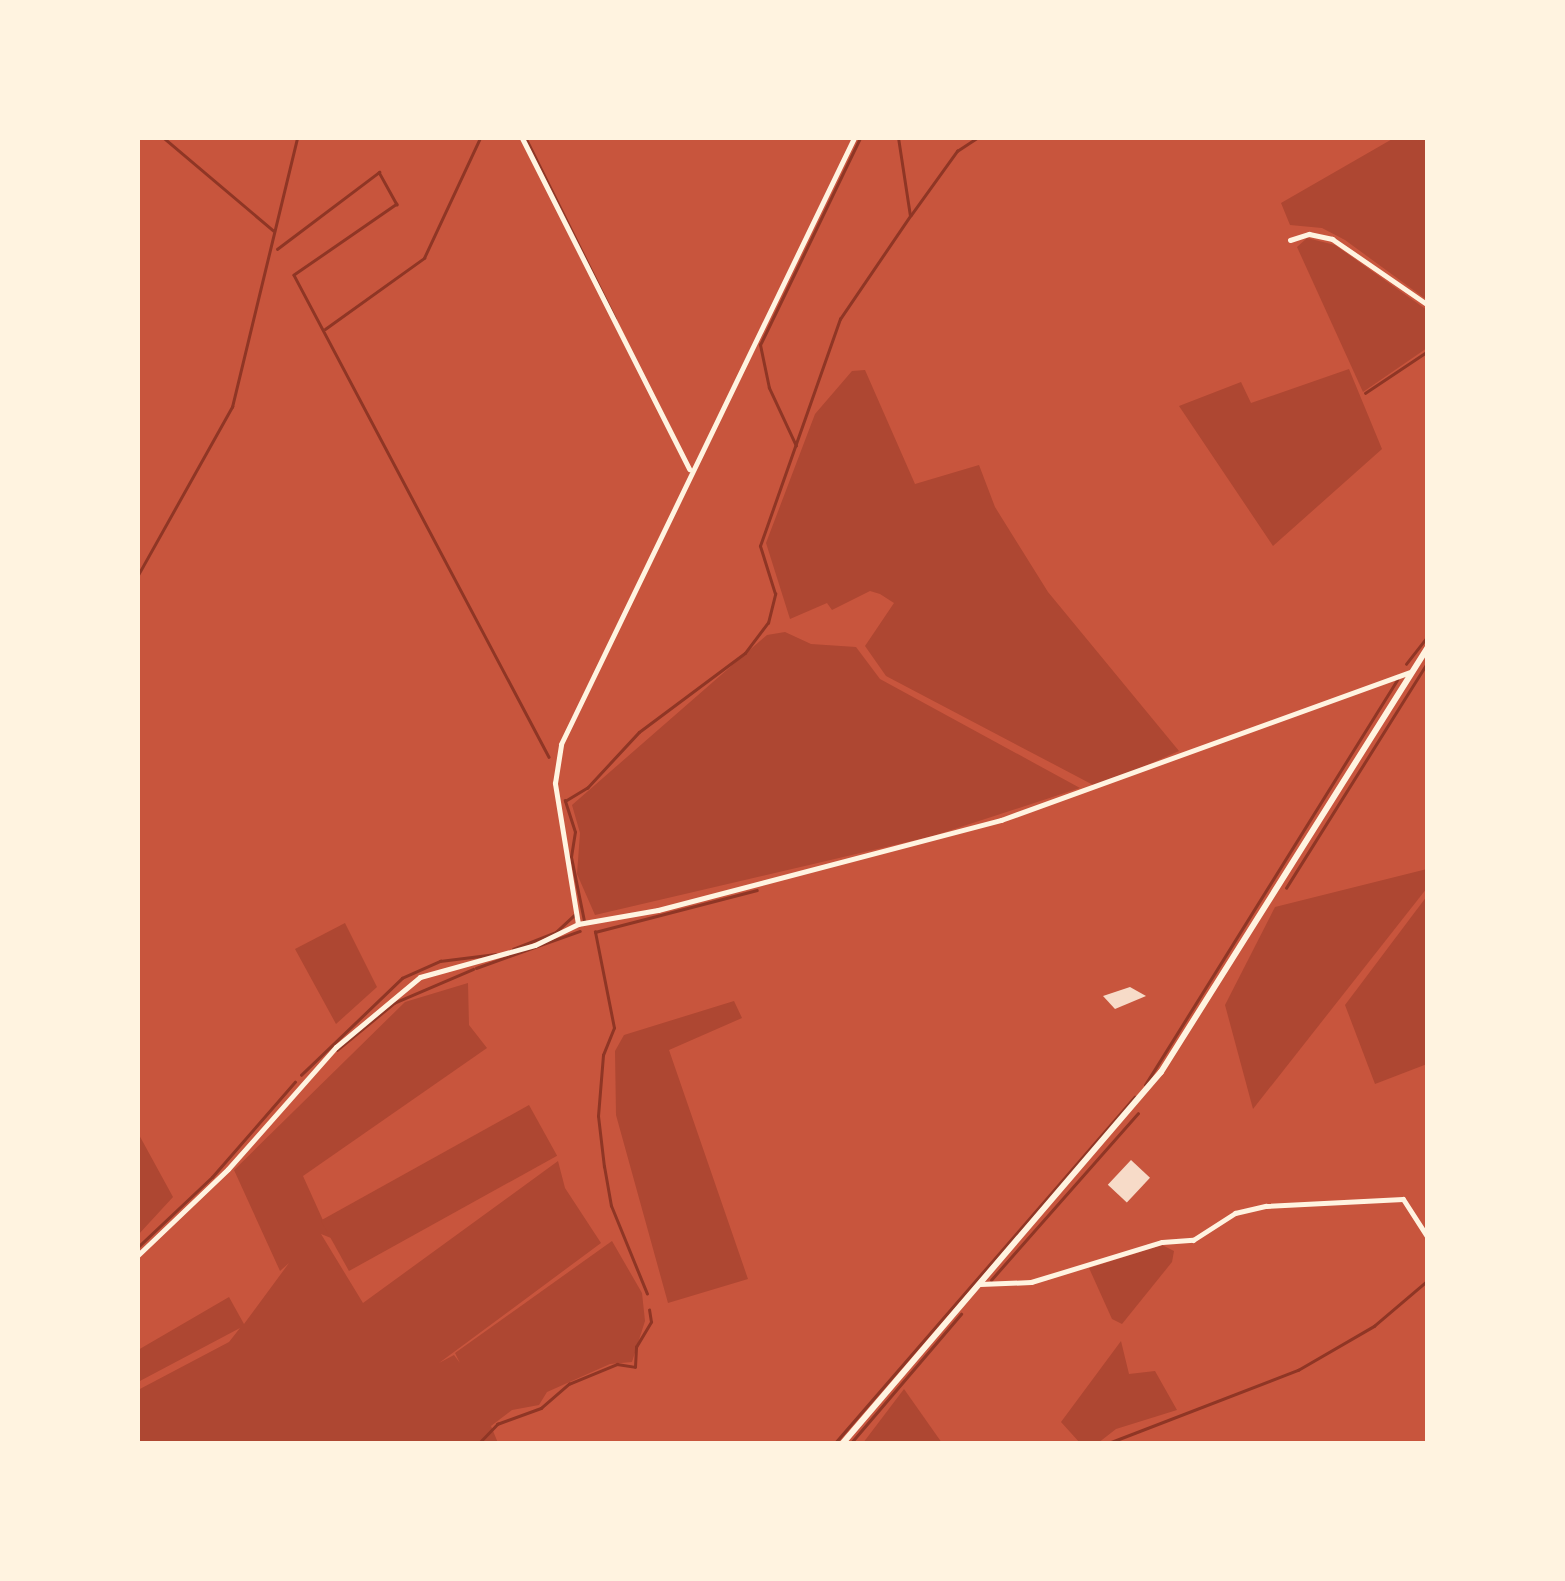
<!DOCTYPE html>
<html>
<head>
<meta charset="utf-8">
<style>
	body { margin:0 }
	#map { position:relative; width:1565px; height:1581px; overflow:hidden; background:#c8553d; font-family:"Open Sans",sans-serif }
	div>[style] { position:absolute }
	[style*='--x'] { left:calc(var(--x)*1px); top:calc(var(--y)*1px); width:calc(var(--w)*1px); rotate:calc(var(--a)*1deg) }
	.green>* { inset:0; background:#ae4732; transform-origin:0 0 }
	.stream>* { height:2.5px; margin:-1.25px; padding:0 1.25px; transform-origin:1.25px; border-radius:1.25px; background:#8f3625 }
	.building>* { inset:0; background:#f7dbc8; transform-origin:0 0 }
	.minor>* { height:5px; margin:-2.5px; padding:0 2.5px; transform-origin:2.5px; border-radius:2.5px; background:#fff3e0 }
	.secondary>* { height:6px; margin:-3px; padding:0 3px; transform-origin:3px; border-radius:3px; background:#fff3e0 }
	span { translate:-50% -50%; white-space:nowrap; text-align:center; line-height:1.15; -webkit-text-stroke:8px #fff3e0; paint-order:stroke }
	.frame { position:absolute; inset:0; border:140px solid #fff3e0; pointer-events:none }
</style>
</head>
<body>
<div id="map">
	<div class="green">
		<div style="clip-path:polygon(1394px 138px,1427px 138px,1427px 300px,1345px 240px,1322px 228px,1290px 225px,1281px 203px)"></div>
		<div style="clip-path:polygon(1307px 238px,1335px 245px,1427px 310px,1427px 348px,1363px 392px,1297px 247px)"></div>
		<div style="clip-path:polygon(1349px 369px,1382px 449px,1273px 546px,1179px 406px,1241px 382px,1251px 403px)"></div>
		<div style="clip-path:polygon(865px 370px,915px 484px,979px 465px,995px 507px,1048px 592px,1179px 751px,1097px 787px,886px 676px,865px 646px,894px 603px,880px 594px,870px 591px,832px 610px,827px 603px,790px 619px,766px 543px,815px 414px,852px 371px)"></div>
		<div style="clip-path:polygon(785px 632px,811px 644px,856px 647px,880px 679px,1080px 788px,933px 836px,595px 915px,577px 874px,580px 833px,572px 805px,767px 635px)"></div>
		<div style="clip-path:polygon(1427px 869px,1427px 888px,1253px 1109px,1225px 1005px,1275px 907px)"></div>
		<div style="clip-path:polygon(1427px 896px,1427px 1064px,1375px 1084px,1345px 1005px)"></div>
		<div style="clip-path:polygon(345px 923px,377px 987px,336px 1024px,295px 949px)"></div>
		<div style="clip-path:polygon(468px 983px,469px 1025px,487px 1048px,303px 1176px,331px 1238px,321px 1234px,363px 1303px,558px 1161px,565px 1188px,601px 1243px,439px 1363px,454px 1355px,460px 1363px,455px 1353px,612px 1241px,642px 1293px,645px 1321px,632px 1362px,610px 1364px,547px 1392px,539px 1405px,512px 1410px,491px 1426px,498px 1443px,138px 1443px,138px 1390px,229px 1342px,240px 1328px,138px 1382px,138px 1350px,229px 1297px,244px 1324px,289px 1263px,280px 1271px,234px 1170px,405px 1002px)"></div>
		<div style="clip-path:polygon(734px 1001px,742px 1018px,669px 1050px,748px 1279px,668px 1303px,616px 1115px,615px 1051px,624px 1035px)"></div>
		<div style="left:529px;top:1105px;width:58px;height:238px;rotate:61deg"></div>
		<div style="clip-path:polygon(138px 1133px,173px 1197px,138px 1235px,138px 1132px)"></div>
		<div style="clip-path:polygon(1162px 1245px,1174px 1251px,1172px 1262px,1122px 1324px,1112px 1319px,1089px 1268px)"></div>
		<div style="clip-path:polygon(1121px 1341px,1129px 1374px,1155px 1371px,1177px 1410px,1116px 1429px,1098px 1443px,1080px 1443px,1061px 1422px)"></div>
		<div style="clip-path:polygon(904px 1389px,942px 1443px,863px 1443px)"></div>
	</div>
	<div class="stream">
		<div style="--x:164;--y:138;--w:143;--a:40.2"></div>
		<div style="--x:526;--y:138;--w:201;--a:63.7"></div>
		<div style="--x:911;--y:215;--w:79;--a:-54.3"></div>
		<div style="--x:957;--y:151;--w:24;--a:-33"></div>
		<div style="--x:277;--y:249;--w:128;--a:-37"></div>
		<div style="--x:379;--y:172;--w:37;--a:61"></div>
		<div style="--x:397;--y:204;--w:125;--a:145.4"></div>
		<div style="--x:294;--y:275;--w:545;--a:62.12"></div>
		<div style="--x:325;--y:329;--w:122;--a:-35.6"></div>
		<div style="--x:424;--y:258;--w:132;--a:-65"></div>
		<div style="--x:1365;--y:393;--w:76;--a:-33.7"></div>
		<div style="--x:796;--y:446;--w:64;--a:-115"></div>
		<div style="--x:769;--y:388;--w:44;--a:-101.8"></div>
		<div style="--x:760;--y:345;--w:230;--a:-64.2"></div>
		<div style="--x:138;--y:575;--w:193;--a:-60.8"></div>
		<div style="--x:232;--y:407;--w:277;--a:-76.4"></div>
		<div style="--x:1406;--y:664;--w:36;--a:-52"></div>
		<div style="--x:1286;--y:888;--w:267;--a:-57.9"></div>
		<div style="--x:584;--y:921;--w:65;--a:-101.5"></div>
		<div style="--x:571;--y:857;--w:25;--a:-81"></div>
		<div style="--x:575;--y:832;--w:33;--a:-108"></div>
		<div style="--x:565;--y:801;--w:26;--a:-31"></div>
		<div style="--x:587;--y:788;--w:76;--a:-47.1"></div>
		<div style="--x:639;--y:732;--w:132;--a:-36.7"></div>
		<div style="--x:745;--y:653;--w:38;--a:-53"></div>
		<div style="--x:768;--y:623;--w:30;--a:-76"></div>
		<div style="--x:775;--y:594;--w:50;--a:-107.4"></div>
		<div style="--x:760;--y:546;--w:241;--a:-70.6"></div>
		<div style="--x:840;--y:319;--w:125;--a:-55.8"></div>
		<div style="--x:910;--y:216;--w:79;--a:-98.7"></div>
		<div style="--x:513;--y:949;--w:46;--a:-21.6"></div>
		<div style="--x:556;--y:932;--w:26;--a:-43"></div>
		<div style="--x:476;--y:968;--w:110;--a:-19.6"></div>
		<div style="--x:337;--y:1050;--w:74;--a:-39.5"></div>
		<div style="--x:394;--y:1003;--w:86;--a:-23.3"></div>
		<div style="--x:301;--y:1075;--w:140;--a:-43.8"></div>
		<div style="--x:402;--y:978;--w:42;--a:-24.1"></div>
		<div style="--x:440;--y:961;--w:56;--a:-7.1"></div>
		<div style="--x:1145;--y:1085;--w:477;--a:-58.1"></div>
		<div style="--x:138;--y:1247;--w:102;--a:-43.4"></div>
		<div style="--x:212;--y:1177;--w:126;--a:-48.9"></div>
		<div style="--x:991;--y:1280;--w:222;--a:-48.6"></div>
		<div style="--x:647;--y:1294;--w:95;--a:-112.2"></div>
		<div style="--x:611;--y:1206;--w:40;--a:-100"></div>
		<div style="--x:604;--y:1167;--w:51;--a:-96.7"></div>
		<div style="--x:598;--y:1116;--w:61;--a:-85.3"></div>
		<div style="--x:603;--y:1055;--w:29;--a:-68"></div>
		<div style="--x:614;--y:1028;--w:98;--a:-101.2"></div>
		<div style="--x:595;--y:932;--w:167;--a:-14.5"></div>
		<div style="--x:478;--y:1444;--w:28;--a:-46"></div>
		<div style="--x:497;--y:1424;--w:47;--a:-20"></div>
		<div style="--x:541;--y:1408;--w:37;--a:-41"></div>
		<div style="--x:569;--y:1384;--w:52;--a:-22.6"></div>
		<div style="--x:617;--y:1364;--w:18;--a:9"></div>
		<div style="--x:635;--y:1367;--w:20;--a:-87"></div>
		<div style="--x:636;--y:1347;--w:29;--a:-59"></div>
		<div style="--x:651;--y:1322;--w:12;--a:-99"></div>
		<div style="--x:834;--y:1444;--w:459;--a:-49.1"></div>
		<div style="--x:850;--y:1444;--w:171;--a:-49.5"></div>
		<div style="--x:1106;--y:1444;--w:206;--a:-21.1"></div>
		<div style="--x:1298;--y:1370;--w:88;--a:-30.1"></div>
		<div style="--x:1374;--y:1326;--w:71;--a:-40.4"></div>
	</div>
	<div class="building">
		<div style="clip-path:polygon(1130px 987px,1146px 996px,1115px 1009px,1103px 996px)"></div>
		<div style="left:1131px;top:1160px;width:26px;height:34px;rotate:43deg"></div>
	</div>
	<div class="minor">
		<div style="--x:522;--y:138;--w:371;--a:63.2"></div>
		<div style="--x:1290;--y:240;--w:20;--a:-18"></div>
		<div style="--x:1309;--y:234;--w:24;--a:12"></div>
		<div style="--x:1332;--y:239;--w:116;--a:34.5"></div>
		<div style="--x:578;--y:924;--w:143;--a:-99.3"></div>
		<div style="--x:555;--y:783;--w:39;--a:-81"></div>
		<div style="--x:561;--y:744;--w:673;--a:-64.2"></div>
		<div style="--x:138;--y:1255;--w:124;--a:-43.7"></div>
		<div style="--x:228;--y:1169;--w:163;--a:-48.5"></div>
		<div style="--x:336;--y:1047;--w:109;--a:-39.8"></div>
		<div style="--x:420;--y:977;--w:119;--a:-15.5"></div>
		<div style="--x:535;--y:945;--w:48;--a:-26"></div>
		<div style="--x:578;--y:924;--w:81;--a:-9.9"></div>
		<div style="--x:658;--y:910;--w:355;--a:-14.7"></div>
		<div style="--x:1001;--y:820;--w:434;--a:-19.9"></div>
		<div style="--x:980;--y:1284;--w:51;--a:-2.2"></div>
		<div style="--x:1031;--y:1282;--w:137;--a:-17"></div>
		<div style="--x:1162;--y:1242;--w:31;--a:-4"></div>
		<div style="--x:1193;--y:1240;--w:50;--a:-32.7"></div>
		<div style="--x:1235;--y:1213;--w:32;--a:-13"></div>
		<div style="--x:1266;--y:1206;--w:137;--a:-2.9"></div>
		<div style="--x:1403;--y:1199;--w:46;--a:57.3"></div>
	</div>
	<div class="secondary">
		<div style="--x:842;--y:1444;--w:490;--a:-49.4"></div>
		<div style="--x:1161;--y:1072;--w:502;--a:-57.86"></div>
	</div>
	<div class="frame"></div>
</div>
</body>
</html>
